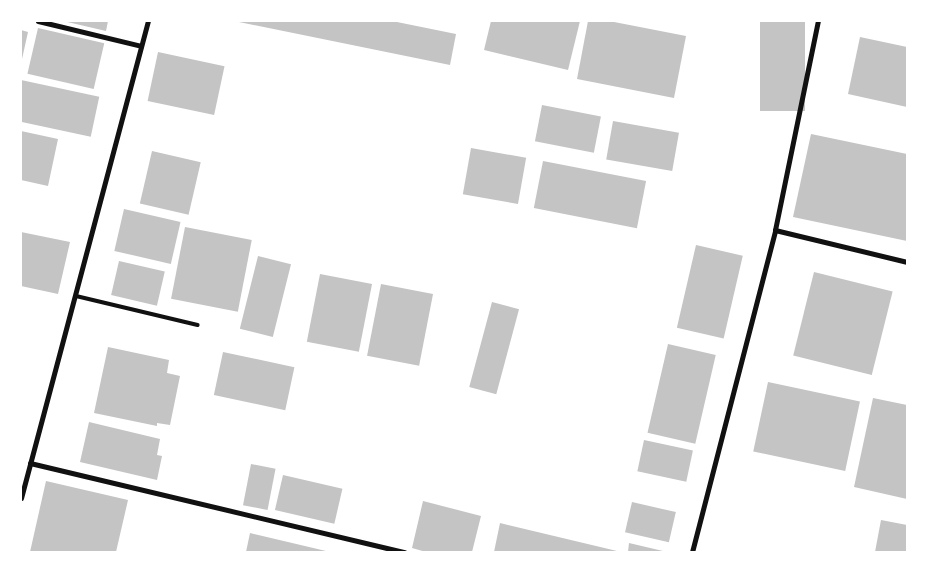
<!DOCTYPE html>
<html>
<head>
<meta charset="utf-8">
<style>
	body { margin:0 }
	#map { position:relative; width:928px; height:573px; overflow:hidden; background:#fff; font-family:Commissioner,sans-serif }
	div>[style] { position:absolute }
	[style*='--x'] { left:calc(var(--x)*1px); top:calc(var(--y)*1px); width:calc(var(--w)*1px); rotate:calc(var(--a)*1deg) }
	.building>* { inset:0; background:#c4c4c4; transform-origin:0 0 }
	.service>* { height:4px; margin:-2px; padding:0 2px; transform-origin:2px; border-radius:2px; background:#111 }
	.minor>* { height:5px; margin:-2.5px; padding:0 2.5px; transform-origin:2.5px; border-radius:2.5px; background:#111 }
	span { translate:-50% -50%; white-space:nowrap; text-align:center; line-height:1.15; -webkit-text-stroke:4px #fff; paint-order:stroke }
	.frame { position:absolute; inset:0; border:22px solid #fff; pointer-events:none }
</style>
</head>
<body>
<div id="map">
	<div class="building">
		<div style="clip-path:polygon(63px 21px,108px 21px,106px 31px)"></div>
		<div style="clip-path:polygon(234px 21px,392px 21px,456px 34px,450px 65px)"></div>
		<div style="clip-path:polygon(491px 21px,580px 21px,568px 70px,484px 50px)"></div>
		<div style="clip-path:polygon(588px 21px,609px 21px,686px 36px,674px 98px,577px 79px)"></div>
		<div style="left:760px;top:21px;width:45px;height:90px"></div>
		<div style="left:38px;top:28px;width:68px;height:47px;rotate:13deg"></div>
		<div style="clip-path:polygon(21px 30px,28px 32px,22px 59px,21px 59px)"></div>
		<div style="clip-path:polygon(860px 37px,907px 47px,907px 107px,848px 94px)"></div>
		<div style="left:158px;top:52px;width:68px;height:50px;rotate:12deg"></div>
		<div style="left:21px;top:80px;width:80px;height:41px;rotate:12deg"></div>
		<div style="left:542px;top:105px;width:60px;height:37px;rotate:11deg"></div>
		<div style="left:613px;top:121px;width:67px;height:39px;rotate:10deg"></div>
		<div style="clip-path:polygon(21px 131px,58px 139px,48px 186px,21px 180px)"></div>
		<div style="clip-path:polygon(811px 134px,907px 154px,907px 241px,793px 217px)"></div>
		<div style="left:471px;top:148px;width:56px;height:47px;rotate:10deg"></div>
		<div style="left:152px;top:151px;width:50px;height:54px;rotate:13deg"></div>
		<div style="left:543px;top:161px;width:105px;height:48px;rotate:11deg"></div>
		<div style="left:124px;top:209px;width:58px;height:43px;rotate:13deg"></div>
		<div style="left:185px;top:227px;width:68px;height:73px;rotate:11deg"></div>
		<div style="clip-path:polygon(21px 232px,70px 242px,58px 294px,21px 286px)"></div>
		<div style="left:696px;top:245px;width:48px;height:85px;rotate:13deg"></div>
		<div style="left:258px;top:256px;width:34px;height:75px;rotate:14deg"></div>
		<div style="left:119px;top:261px;width:47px;height:35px;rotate:13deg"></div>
		<div style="left:814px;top:272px;width:81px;height:86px;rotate:14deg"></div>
		<div style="left:320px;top:274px;width:53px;height:69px;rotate:11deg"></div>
		<div style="left:381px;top:284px;width:53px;height:73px;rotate:11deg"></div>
		<div style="left:492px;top:302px;width:28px;height:88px;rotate:15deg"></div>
		<div style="left:668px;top:344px;width:49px;height:91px;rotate:13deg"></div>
		<div style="clip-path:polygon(108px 347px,169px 360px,167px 373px,180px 376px,170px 425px,157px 423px,157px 426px,94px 413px)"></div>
		<div style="left:223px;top:352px;width:73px;height:44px;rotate:12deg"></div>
		<div style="left:768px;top:382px;width:94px;height:71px;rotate:12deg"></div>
		<div style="clip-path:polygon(873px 398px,907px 405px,907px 499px,854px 487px)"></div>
		<div style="clip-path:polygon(89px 422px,160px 439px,157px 455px,162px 456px,157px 480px,80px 462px)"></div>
		<div style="left:644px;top:440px;width:50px;height:32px;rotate:12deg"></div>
		<div style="left:251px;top:464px;width:25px;height:42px;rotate:11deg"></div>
		<div style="left:283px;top:475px;width:61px;height:36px;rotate:13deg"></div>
		<div style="clip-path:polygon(46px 481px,128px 500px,116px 552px,30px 552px)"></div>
		<div style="clip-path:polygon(423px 501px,481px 516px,472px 552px,426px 552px,412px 548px)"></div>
		<div style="left:632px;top:502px;width:45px;height:31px;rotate:13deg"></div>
		<div style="clip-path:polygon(881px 520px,907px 525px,907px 552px,875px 552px)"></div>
		<div style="clip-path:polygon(500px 523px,617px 551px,617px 552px,494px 552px)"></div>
		<div style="clip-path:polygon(250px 533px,326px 551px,326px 552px,246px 552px)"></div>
		<div style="clip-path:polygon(629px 543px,663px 551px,663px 552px,628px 552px)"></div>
	</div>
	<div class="service">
		<div style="--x:76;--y:296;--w:125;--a:13.4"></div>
	</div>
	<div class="minor">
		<div style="--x:38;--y:21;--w:106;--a:13.6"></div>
		<div style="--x:775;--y:230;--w:136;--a:13.6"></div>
		<div style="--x:30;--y:463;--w:385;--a:13.4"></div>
		<div style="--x:21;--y:498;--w:494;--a:-75.1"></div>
		<div style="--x:692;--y:552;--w:333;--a:-75.5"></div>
		<div style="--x:775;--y:230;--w:213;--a:-78.4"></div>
	</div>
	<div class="frame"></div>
</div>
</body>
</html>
